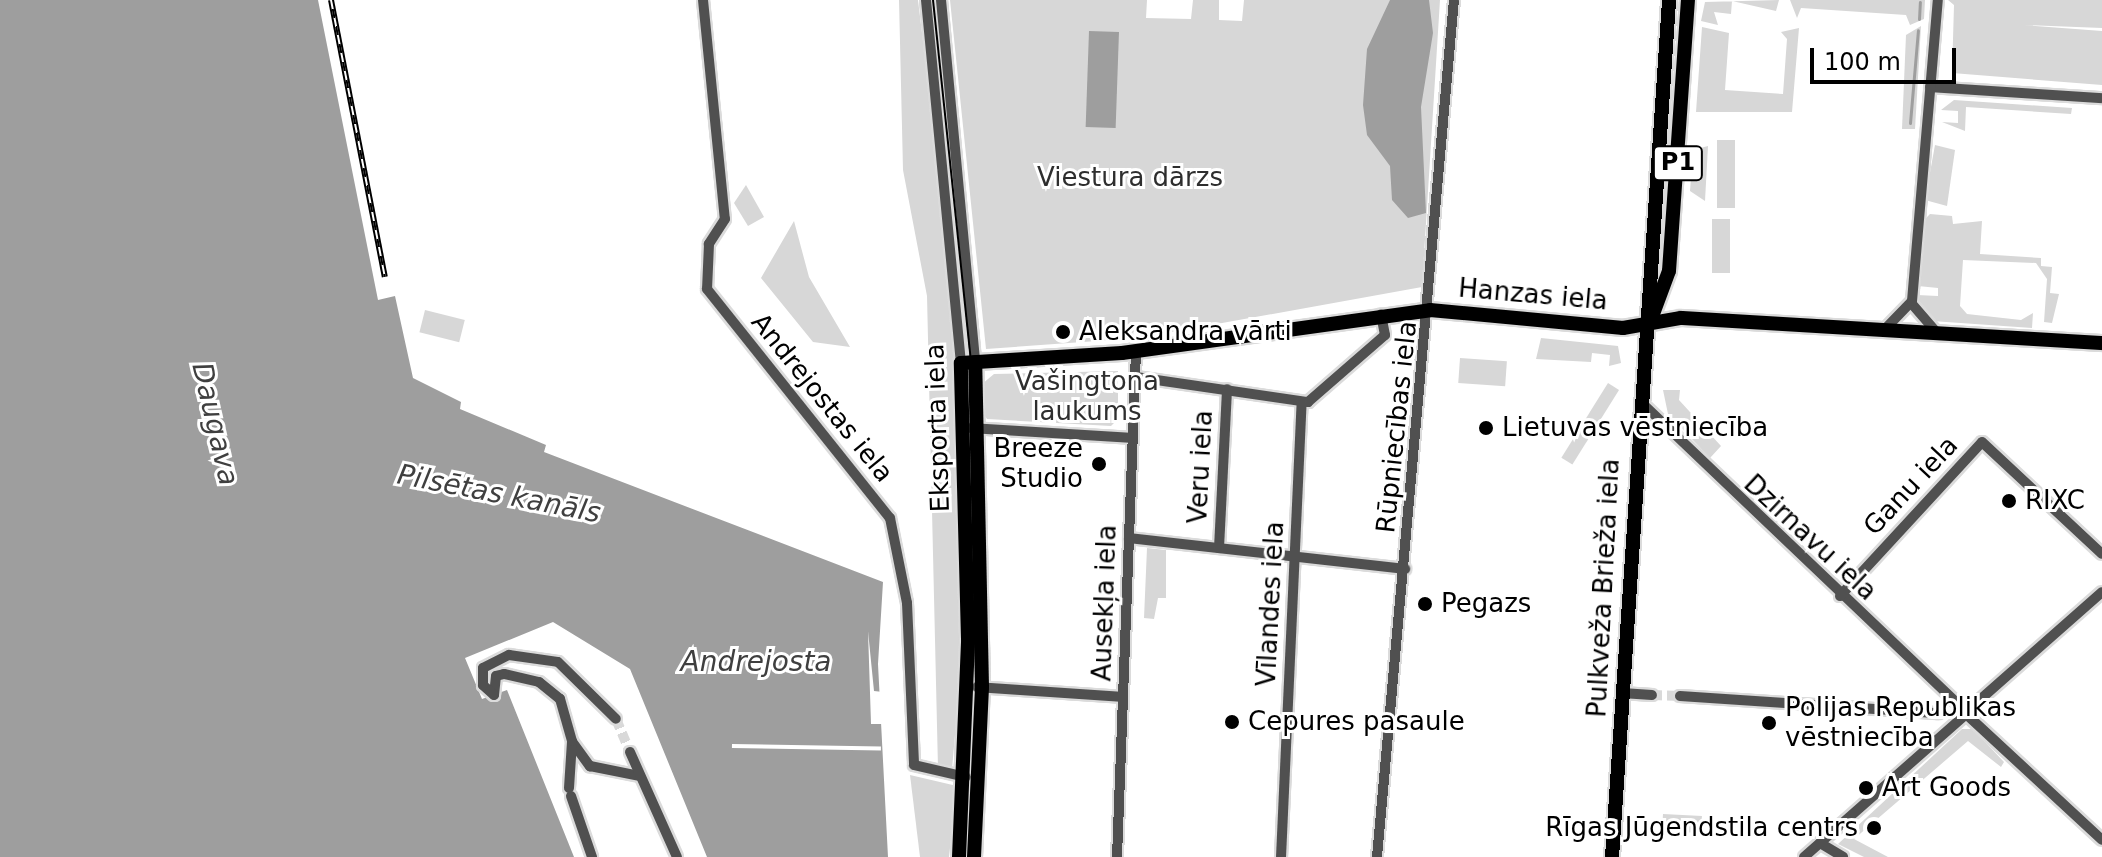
<!DOCTYPE html>
<html>
<head>
<meta charset="utf-8">
<style>
	body { margin:0 }
	#map { position:relative; width:2102px; height:857px; overflow:hidden; background:#fff; font-family:"DejaVu Sans",sans-serif }
	div>[style] { position:absolute }
	[style*='--x'] { left:calc(var(--x)*1px); top:calc(var(--y)*1px); width:calc(var(--w)*1px); rotate:calc(var(--a)*1deg) }
	.green>* { inset:0; background:#d7d7d7; transform-origin:0 0 }
	.water>* { inset:0; background:#9e9e9e; transform-origin:0 0 }
	.pier>* { inset:0; background:#fff; transform-origin:0 0 }
	.stream>* { height:3px; margin:-1.5px; padding:0 1.5px; transform-origin:1.5px; border-radius:1.5px; background:#9e9e9e }
	.minor-tunnel>* { height:10px; margin-top:-5px; transform-origin:0; background:repeating-linear-gradient(90deg,#d9d9d9 0 10px,transparent 0 15px) }
	.roads { filter:drop-shadow(2px 0 #dbdbdb) drop-shadow(-2px 0 #dbdbdb) drop-shadow(0 2px #dbdbdb) drop-shadow(0 -2px #dbdbdb) }
	.minor>* { height:10px; margin:-5px; padding:0 5px; transform-origin:5px; border-radius:5px; background:#505050 }
	.major>* { height:14px; margin:-7px; padding:0 7px; transform-origin:7px; border-radius:7px; background:#000 }
	.tram>* { height:2px; margin:-1px; padding:0 1px; transform-origin:1px; border-radius:1px; background:#000 }
	.rail>* { height:6px; margin-top:-3px; transform-origin:0; background:repeating-linear-gradient(90deg,#fff 0 9px,#000 0 18px); box-sizing:border-box; border-block:2px solid #000 }
	.dots>* { width:22px; height:22px; translate:-50% -50%; box-sizing:border-box; border:4px solid #fff; border-radius:50% }
	span { translate:-50% -50%; white-space:nowrap; text-align:center; line-height:1.15; -webkit-text-stroke:6px #fff; paint-order:stroke }
	.shield-label span { padding:2px 6px; background:#fff; border:2px solid; border-radius:6px; -webkit-text-stroke-width:0 }
	.shield-label { font-size:24px; color:#000; font-weight:700 }
	.park-label { font-size:26px; color:#2e2e2e }
	.street-label { font-size:26px; color:#000 }
	.poi-label { font-size:26px; color:#000 }
	.left { translate:0 -50%; text-align:left }
	.right { translate:-100% -50%; text-align:right }
	.water-label { font-size:28px; color:#3f3f3f; font-style:italic }
	.scale { position:absolute; left:1810px; top:48px; width:146px; height:36px; box-sizing:border-box; border:4px solid #000; border-top:0; padding-left:10px; font-size:24px; line-height:28px; white-space:nowrap; color:#000; -webkit-text-stroke:6px #fff; paint-order:stroke }
</style>
</head>
<body>
<div id="map">
	<div class="green">
		<div style="clip-path:polygon(899px 0,918px 0,951px 271px,964px 632px,952px 769px,938px 769px,927px 296px,903px 170px)"></div>
		<div style="clip-path:polygon(950px 0,1147px 0,1146px 18px,1191px 19px,1193px 0,1219px 0,1219px 20px,1242px 21px,1244px 0,1440px 0,1422px 287px,1139px 338px,986px 349px)"></div>
		<div style="clip-path:polygon(1779px 0,1776px 11px,1732px 1px,1731px 14px,1714px 12px,1718px 25px,1701px 21px,1705px 2px)"></div>
		<div style="clip-path:polygon(1790px 0,1925px 0,1924px 19px,1910px 25px,1906px 15px,1801px 8px,1797px 18px)"></div>
		<div style="clip-path:polygon(1948px 0,2102px 0,2102px 28px,2023px 25px,2102px 31px,2102px 85px,1952px 73px,1954px 5px)"></div>
		<div style="clip-path:polygon(1676px 22px,1662px 275px,1654px 288px,1663px 224px)"></div>
		<div style="clip-path:polygon(1921px 26px,1915px 129px,1902px 129px,1906px 35px)"></div>
		<div style="clip-path:polygon(1702px 27px,1729px 33px,1725px 90px,1783px 94px,1787px 39px,1781px 32px,1799px 28px,1792px 112px,1696px 112px)"></div>
		<div style="clip-path:polygon(1954px 100px,2072px 108px,2071px 114px,1966px 107px,1965px 131px,1942px 122px,1958px 123px,1958px 111px,1941px 110px)"></div>
		<div style="left:1735px;top:140px;width:68px;height:18px;rotate:90deg"></div>
		<div style="clip-path:polygon(1935px 145px,1955px 150px,1947px 206px,1925px 200px)"></div>
		<div style="clip-path:polygon(1708px 146px,1705px 201px,1690px 191px,1693px 150px)"></div>
		<div style="clip-path:polygon(746px 185px,764px 217px,748px 226px,734px 203px)"></div>
		<div style="clip-path:polygon(1930px 214px,1952px 216px,1953px 224px,1982px 221px,1980px 254px,2041px 258px,2041px 266px,2052px 267px,2050px 293px,2059px 294px,2052px 323px,2044px 322px,2047px 279px,2036px 263px,1963px 260px,1960px 306px,1967px 314px,2021px 320px,2033px 313px,2032px 328px,1932px 321px,1917px 302px,1917px 295px,1938px 296px,1938px 288px,1918px 286px,1924px 220px)"></div>
		<div style="left:1730px;top:219px;width:54px;height:18px;rotate:90deg"></div>
		<div style="clip-path:polygon(794px 221px,809px 277px,850px 347px,813px 342px,761px 278px)"></div>
		<div style="left:425px;top:310px;width:41px;height:23px;rotate:14deg"></div>
		<div style="clip-path:polygon(1541px 338px,1618px 346px,1621px 363px,1609px 366px,1610px 355px,1592px 353px,1591px 362px,1536px 359px)"></div>
		<div style="left:1460px;top:358px;width:47px;height:25px;rotate:4deg"></div>
		<div style="clip-path:polygon(1118px 371px,1118px 419px,1111px 426px,987px 419px,982px 412px,982px 384px,994px 374px)"></div>
		<div style="left:1608px;top:383px;width:13px;height:88px;rotate:32deg"></div>
		<div style="clip-path:polygon(1663px 390px,1680px 390px,1679px 400px,1721px 446px,1710px 458px,1668px 414px)"></div>
		<div style="clip-path:polygon(1147px 548px,1166px 550px,1166px 598px,1158px 598px,1154px 619px,1144px 618px)"></div>
		<div style="clip-path:polygon(1962px 729px,1973px 729px,2004px 762px,2001px 767px,1968px 741px,1854px 839px,1888px 857px,1864px 857px,1838px 844px)"></div>
		<div style="clip-path:polygon(910px 775px,957px 786px,949px 857px,920px 857px)"></div>
		<div style="left:1663px;top:814px;width:39px;height:17px;rotate:3deg"></div>
	</div>
	<div class="water">
		<div style="clip-path:polygon(0 0,318px 0,378px 300px,395px 296px,413px 378px,461px 402px,460px 409px,546px 445px,544px 452px,883px 582px,878px 664px,888px 857px,707px 857px,630px 669px,553px 622px,465px 658px,482px 699px,507px 690px,574px 857px,0 857px)"></div>
		<div style="clip-path:polygon(1390px 0,1429px 0,1433px 33px,1421px 107px,1426px 213px,1408px 218px,1392px 200px,1390px 166px,1367px 135px,1363px 105px,1367px 49px)"></div>
		<div style="left:1089px;top:31px;width:30px;height:96px;rotate:2deg"></div>
	</div>
	<div class="pier">
		<div style="clip-path:polygon(868px 631px,874px 691px,883px 692px,890px 725px,892px 857px,884px 724px,871px 724px)"></div>
		<div style="left:732px;top:744px;width:149px;height:4px;rotate:1deg"></div>
	</div>
	<div class="stream">
		<div style="--x:1919;--y:19;--w:17;--a:-87"></div>
		<div style="--x:1910;--y:123;--w:93;--a:-85.1"></div>
	</div>
	<div class="minor-tunnel">
		<div style="--x:1652;--y:695;--w:28;--a:2"></div>
		<div style="--x:616;--y:719;--w:36;--a:67"></div>
	</div>
	<div class="roads">
		<div class="minor">
			<div style="--x:703;--y:0;--w:220;--a:84.3"></div>
			<div style="--x:725;--y:219;--w:30;--a:123"></div>
			<div style="--x:709;--y:244;--w:45;--a:92.5"></div>
			<div style="--x:707;--y:289;--w:293;--a:51.4"></div>
			<div style="--x:890;--y:518;--w:87;--a:78.7"></div>
			<div style="--x:907;--y:603;--w:162;--a:87.5"></div>
			<div style="--x:914;--y:765;--w:53;--a:13"></div>
			<div style="--x:926;--y:0;--w:365;--a:84.5"></div>
			<div style="--x:941;--y:0;--w:364;--a:84.6"></div>
			<div style="--x:1930;--y:87;--w:172;--a:3.7"></div>
			<div style="--x:1912;--y:304;--w:37;--a:49"></div>
			<div style="--x:1886;--y:328;--w:37;--a:-46"></div>
			<div style="--x:1912;--y:301;--w:302;--a:-85.1"></div>
			<div style="--x:1136;--y:377;--w:174;--a:8.3"></div>
			<div style="--x:1308;--y:402;--w:102;--a:-41"></div>
			<div style="--x:1385;--y:335;--w:21;--a:-101"></div>
			<div style="--x:1643;--y:404;--w:446;--a:43.6"></div>
			<div style="--x:971;--y:428;--w:162;--a:3.5"></div>
			<div style="--x:1129;--y:538;--w:278;--a:6.4"></div>
			<div style="--x:1219;--y:548;--w:159;--a:-87.1"></div>
			<div style="--x:1840;--y:596;--w:209;--a:-47.3"></div>
			<div style="--x:1982;--y:442;--w:164;--a:43"></div>
			<div style="--x:977;--y:687;--w:146;--a:3.9"></div>
			<div style="--x:1622;--y:693;--w:30;--a:4"></div>
			<div style="--x:1680;--y:696;--w:259;--a:3.8"></div>
			<div style="--x:1966;--y:712;--w:181;--a:-41.4"></div>
			<div style="--x:1966;--y:714;--w:185;--a:42.8"></div>
			<div style="--x:573;--y:743;--w:29;--a:54"></div>
			<div style="--x:590;--y:766;--w:50;--a:11.5"></div>
			<div style="--x:630;--y:752;--w:115;--a:65.9"></div>
			<div style="--x:569;--y:788;--w:47;--a:-86.3"></div>
			<div style="--x:572;--y:741;--w:44;--a:-105.9"></div>
			<div style="--x:560;--y:699;--w:27;--a:-141"></div>
			<div style="--x:539;--y:682;--w:36;--a:-167"></div>
			<div style="--x:504;--y:674;--w:8;--a:166"></div>
			<div style="--x:496;--y:676;--w:19;--a:96"></div>
			<div style="--x:494;--y:695;--w:15;--a:-138"></div>
			<div style="--x:483;--y:685;--w:17;--a:-90"></div>
			<div style="--x:483;--y:668;--w:29;--a:-27"></div>
			<div style="--x:509;--y:655;--w:49;--a:8.1"></div>
			<div style="--x:558;--y:662;--w:81;--a:44.5"></div>
			<div style="--x:571;--y:796;--w:65;--a:71"></div>
			<div style="--x:1820;--y:843;--w:27;--a:31"></div>
			<div style="--x:1117;--y:857;--w:506;--a:-87.85"></div>
			<div style="--x:1281;--y:857;--w:455;--a:-87.4"></div>
			<div style="--x:1377;--y:857;--w:860;--a:-84.87"></div>
			<div style="--x:1804;--y:857;--w:216;--a:-41.4"></div>
		</div>
		<div class="major">
			<div style="--x:1650;--y:322;--w:54;--a:-69.6"></div>
			<div style="--x:1669;--y:271;--w:272;--a:-86"></div>
			<div style="--x:959;--y:857;--w:218;--a:-87.6"></div>
			<div style="--x:968;--y:639;--w:276;--a:-91.5"></div>
			<div style="--x:961;--y:363;--w:161;--a:-3.6"></div>
			<div style="--x:1122;--y:353;--w:311;--a:-7.9"></div>
			<div style="--x:1430;--y:310;--w:194;--a:5.3"></div>
			<div style="--x:1623;--y:328;--w:59;--a:-9.8"></div>
			<div style="--x:1681;--y:318;--w:422;--a:3.4"></div>
			<div style="--x:974;--y:857;--w:170;--a:-87.3"></div>
			<div style="--x:982;--y:687;--w:325;--a:-91.2"></div>
			<div style="--x:1612;--y:857;--w:859;--a:-86.19"></div>
		</div>
	</div>
	<div class="tram">
		<div style="--x:933;--y:0;--w:365;--a:84"></div>
		<div style="--x:971;--y:363;--w:338;--a:89"></div>
		<div style="--x:977;--y:701;--w:156;--a:92.9"></div>
	</div>
	<div class="rail">
		<div style="--x:331;--y:0;--w:282;--a:79"></div>
	</div>
	<div class="dots">
		<div style="left:1063px;top:332px;background:#000"></div>
		<div style="left:1486px;top:428px;background:#000"></div>
		<div style="left:1099px;top:464px;background:#000"></div>
		<div style="left:2009px;top:501px;background:#000"></div>
		<div style="left:1425px;top:604px;background:#000"></div>
		<div style="left:1232px;top:722px;background:#000"></div>
		<div style="left:1769px;top:723px;background:#000"></div>
		<div style="left:1866px;top:788px;background:#000"></div>
		<div style="left:1874px;top:828px;background:#000"></div>
	</div>
	<div class="shield-label">
		<span style="left:1678px;top:163px">P1</span>
	</div>
	<div class="park-label">
		<span style="left:1130px;top:178px">Viestura dārzs</span>
		<span style="left:1087px;top:397px">Vašingtona<br>laukums</span>
	</div>
	<div class="street-label">
		<span style="left:1533px;top:295px;rotate:5deg">Hanzas iela</span>
		<span style="left:822px;top:398px;rotate:51deg">Andrejostas iela</span>
		<span style="left:1397px;top:427px;rotate:-84deg">Rūpniecības iela</span>
		<span style="left:938px;top:428px;rotate:-92deg">Eksporta iela</span>
		<span style="left:1201px;top:467px;rotate:-87deg">Veru iela</span>
		<span style="left:1911px;top:486px;rotate:-47deg">Ganu iela</span>
		<span style="left:1810px;top:538px;rotate:43deg">Dzirnavu iela</span>
		<span style="left:1604px;top:588px;rotate:-87deg">Pulkveža Brieža iela</span>
		<span style="left:1105px;top:603px;rotate:-88deg">Ausekļa iela</span>
		<span style="left:1271px;top:604px;rotate:-87deg">Vīlandes iela</span>
	</div>
	<div class="poi-label">
		<span class="left" style="left:1079px;top:332px">Aleksandra vārti</span>
		<span class="left" style="left:1502px;top:428px">Lietuvas vēstniecība</span>
		<span class="right" style="left:1083px;top:464px">Breeze<br>Studio</span>
		<span class="left" style="left:2025px;top:501px">RIXC</span>
		<span class="left" style="left:1441px;top:604px">Pegazs</span>
		<span class="left" style="left:1785px;top:723px">Polijas Republikas<br>vēstniecība</span>
		<span class="left" style="left:1248px;top:722px">Cepures pasaule</span>
		<span class="left" style="left:1882px;top:788px">Art Goods</span>
		<span class="right" style="left:1858px;top:828px">Rīgas Jūgendstila centrs</span>
	</div>
	<div class="water-label">
		<span style="left:215px;top:424px;rotate:77deg">Daugava</span>
		<span style="left:499px;top:494px;rotate:11deg">Pilsētas kanāls</span>
		<span style="left:756px;top:662px">Andrejosta</span>
	</div>
	<div class="scale">100 m</div>
</div>
</body>
</html>
